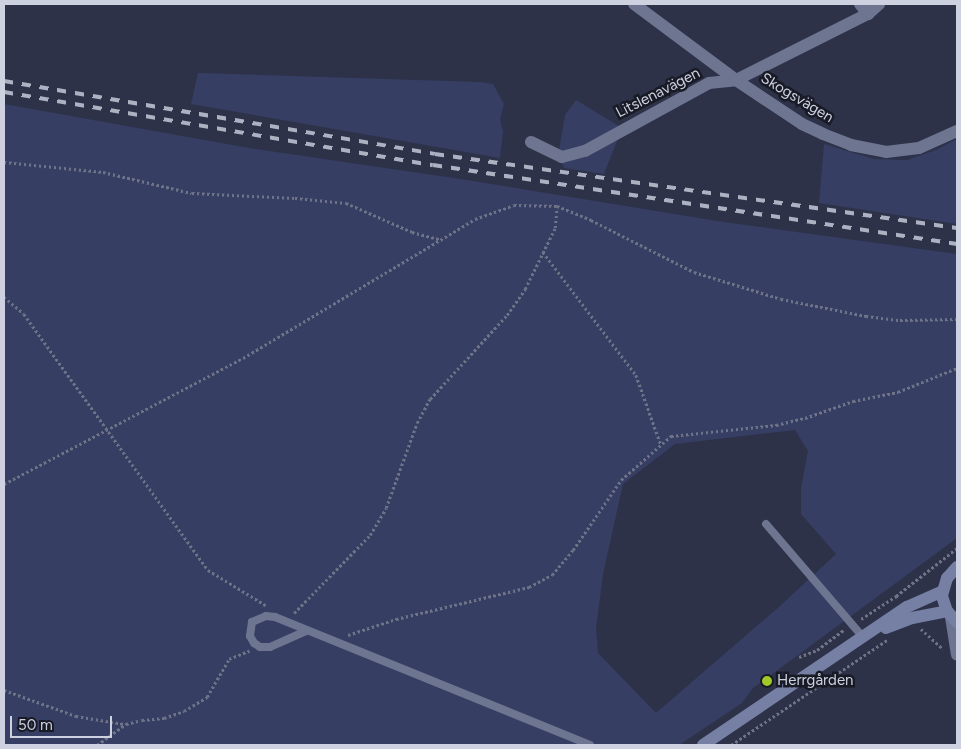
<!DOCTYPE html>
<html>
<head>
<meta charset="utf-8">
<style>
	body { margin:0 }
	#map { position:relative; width:961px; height:749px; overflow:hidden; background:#2d3249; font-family:Figtree,sans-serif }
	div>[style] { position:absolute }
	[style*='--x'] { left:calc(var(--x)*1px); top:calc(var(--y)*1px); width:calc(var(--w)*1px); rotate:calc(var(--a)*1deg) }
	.green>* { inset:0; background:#363e63 }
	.path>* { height:2.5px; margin-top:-1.25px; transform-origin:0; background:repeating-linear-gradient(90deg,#6e7387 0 2.5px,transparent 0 5px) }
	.service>* { height:8px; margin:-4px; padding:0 4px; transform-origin:4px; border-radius:4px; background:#6e7590 }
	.minor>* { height:12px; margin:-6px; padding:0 6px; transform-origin:6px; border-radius:6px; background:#6e7590 }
	.secondary>* { height:12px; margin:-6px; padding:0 6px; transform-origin:6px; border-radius:6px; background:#7680a5 }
	.rail>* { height:4px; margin-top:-2px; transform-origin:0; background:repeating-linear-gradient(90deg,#adb1c2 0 9px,transparent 0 18px) }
	.dots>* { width:14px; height:14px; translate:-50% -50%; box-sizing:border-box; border:2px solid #181b25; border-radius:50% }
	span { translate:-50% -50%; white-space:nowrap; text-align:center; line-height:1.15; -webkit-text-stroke:5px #181b25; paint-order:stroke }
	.street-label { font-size:15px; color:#cdd1e0 }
	.poi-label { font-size:15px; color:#cdd1e0 }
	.left { translate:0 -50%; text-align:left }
	.frame { position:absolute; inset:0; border:5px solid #cdd1e0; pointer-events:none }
	.scale { position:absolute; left:10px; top:716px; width:102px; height:22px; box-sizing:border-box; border:2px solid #cdd1e0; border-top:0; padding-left:6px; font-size:15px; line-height:18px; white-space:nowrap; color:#cdd1e0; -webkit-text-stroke:4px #181b25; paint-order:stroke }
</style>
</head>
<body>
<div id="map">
	<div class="green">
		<div style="clip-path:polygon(198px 73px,479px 82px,493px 84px,504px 104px,500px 119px,503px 132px,500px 158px,191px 104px)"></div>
		<div style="clip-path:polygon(576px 100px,622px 128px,604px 174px,564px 168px,558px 156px,565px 115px)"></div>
		<div style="clip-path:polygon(evenodd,4px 104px,249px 148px,467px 180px,717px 221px,957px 254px,957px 538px,753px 688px,742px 703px,679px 745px,4px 745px,4px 104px,795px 430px,808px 451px,801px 488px,801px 514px,836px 554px,780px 606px,656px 713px,598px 653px,596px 628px,603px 574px,623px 484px,675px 444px,795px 430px)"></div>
		<div style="clip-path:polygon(957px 139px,957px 224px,819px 203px,824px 144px,874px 159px,907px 160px,936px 150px)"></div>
	</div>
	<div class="path">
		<div style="--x:4;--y:162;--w:100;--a:5.8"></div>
		<div style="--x:103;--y:172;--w:91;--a:13.3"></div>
		<div style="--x:192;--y:193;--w:103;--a:2.8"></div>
		<div style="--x:295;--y:198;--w:51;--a:5.6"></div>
		<div style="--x:346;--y:203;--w:72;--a:23.7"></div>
		<div style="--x:412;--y:232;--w:31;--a:15"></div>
		<div style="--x:543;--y:252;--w:154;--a:52.9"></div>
		<div style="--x:636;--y:375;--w:74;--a:70.3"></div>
		<div style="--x:4;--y:297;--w:26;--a:40"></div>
		<div style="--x:24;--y:314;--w:315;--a:54.3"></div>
		<div style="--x:208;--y:570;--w:69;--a:31.4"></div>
		<div style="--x:4;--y:484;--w:270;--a:-27.8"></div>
		<div style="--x:243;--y:358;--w:270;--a:-30.9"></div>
		<div style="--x:475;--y:219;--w:41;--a:-19.7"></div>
		<div style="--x:514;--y:205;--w:43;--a:1.3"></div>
		<div style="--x:557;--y:206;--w:37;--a:22"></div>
		<div style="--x:591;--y:220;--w:115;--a:26.8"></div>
		<div style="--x:694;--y:272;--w:91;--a:17.2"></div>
		<div style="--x:781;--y:299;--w:87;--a:11.3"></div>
		<div style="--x:866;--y:316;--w:34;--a:7"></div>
		<div style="--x:900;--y:320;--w:57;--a:-1"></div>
		<div style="--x:897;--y:598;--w:2;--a:-117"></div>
		<div style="--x:896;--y:596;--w:78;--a:-38.2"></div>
		<div style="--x:294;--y:613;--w:109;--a:-45.7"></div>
		<div style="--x:370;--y:535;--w:31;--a:-59"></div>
		<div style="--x:386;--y:508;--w:90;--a:-70"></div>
		<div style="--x:417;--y:423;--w:27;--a:-62"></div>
		<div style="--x:430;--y:399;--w:114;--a:-47.5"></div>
		<div style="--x:507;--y:315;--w:32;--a:-55"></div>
		<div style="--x:525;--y:289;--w:68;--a:-63.8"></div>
		<div style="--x:555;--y:228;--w:22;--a:-85"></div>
		<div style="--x:861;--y:619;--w:42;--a:-33.3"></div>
		<div style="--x:921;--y:629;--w:30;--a:42"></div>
		<div style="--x:348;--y:635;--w:51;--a:-18.4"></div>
		<div style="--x:396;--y:619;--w:137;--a:-13.5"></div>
		<div style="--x:529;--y:587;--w:26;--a:-28"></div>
		<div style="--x:552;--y:575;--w:33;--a:-50"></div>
		<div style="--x:573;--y:550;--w:85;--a:-55.6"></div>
		<div style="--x:621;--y:480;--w:67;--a:-41.3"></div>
		<div style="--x:671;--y:436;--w:106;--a:-6"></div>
		<div style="--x:776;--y:425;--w:30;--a:-14"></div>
		<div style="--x:805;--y:418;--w:51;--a:-19.5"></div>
		<div style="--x:853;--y:401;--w:46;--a:-11.3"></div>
		<div style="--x:898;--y:392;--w:64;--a:-22.1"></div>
		<div style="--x:799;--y:657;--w:19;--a:-21"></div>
		<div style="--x:817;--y:650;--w:34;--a:-37"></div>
		<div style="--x:4;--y:690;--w:77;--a:19.9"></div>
		<div style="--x:76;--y:716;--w:49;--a:9.5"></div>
		<div style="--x:97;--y:745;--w:36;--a:-36"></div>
		<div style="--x:126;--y:724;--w:16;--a:-14"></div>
		<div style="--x:142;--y:720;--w:22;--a:-5"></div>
		<div style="--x:164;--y:718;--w:21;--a:-19"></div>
		<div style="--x:184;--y:711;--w:27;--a:-31"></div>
		<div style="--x:207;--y:697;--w:44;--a:-59.9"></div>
		<div style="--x:229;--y:659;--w:22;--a:-22"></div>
		<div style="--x:731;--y:745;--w:188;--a:-33.9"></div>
	</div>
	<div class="service">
		<div style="--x:766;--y:524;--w:149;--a:49.4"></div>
		<div style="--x:306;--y:631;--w:39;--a:156"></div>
		<div style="--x:270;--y:647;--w:10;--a:180"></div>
		<div style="--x:260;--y:647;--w:7;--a:-146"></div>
		<div style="--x:254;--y:643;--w:8;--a:-120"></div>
		<div style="--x:250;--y:636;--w:14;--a:-82"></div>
		<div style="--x:252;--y:622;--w:15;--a:-23"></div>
		<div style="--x:266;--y:616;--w:9;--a:6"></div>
		<div style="--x:275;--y:617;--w:340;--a:22.1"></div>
	</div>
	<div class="minor">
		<div style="--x:634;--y:4;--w:127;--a:36.7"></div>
		<div style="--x:736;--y:80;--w:79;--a:33.7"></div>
		<div style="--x:802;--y:124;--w:23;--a:25"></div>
		<div style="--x:823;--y:134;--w:30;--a:21"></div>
		<div style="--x:851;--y:145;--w:36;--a:11"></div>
		<div style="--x:886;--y:152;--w:33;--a:-7"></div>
		<div style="--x:919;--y:148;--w:42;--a:-24.1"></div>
		<div style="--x:860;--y:4;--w:13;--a:51"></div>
		<div style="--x:531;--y:142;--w:34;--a:26"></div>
		<div style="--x:562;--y:157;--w:24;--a:-15"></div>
		<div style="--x:585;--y:151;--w:141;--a:-28.7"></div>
		<div style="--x:709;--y:83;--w:27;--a:-6"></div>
		<div style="--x:736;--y:80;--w:148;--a:-26.6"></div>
		<div style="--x:868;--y:14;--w:15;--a:-42"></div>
		<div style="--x:951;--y:617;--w:38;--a:81"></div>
	</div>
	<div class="secondary">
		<div style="--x:957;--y:567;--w:15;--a:132"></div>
		<div style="--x:947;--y:578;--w:19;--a:106"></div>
		<div style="--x:942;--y:596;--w:16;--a:72"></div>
		<div style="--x:947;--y:611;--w:15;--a:48"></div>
		<div style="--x:886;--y:628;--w:28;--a:-21"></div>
		<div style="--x:912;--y:618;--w:36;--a:-11"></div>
		<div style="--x:703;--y:745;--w:246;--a:-34.1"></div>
		<div style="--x:907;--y:607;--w:39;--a:-24"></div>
	</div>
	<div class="rail">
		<div style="--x:4;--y:81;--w:437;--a:9.6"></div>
		<div style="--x:435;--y:154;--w:527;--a:8.07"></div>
		<div style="--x:4;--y:92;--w:435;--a:9.7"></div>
		<div style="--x:433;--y:165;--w:530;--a:8.57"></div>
	</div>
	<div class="dots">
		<div style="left:767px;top:681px;background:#a1c92a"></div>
	</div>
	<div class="street-label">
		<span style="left:658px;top:93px;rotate:-27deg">Litslenavägen</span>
		<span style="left:797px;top:98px;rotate:31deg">Skogsvägen</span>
	</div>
	<div class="poi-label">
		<span class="left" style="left:777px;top:681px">Herrgården</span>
	</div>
	<div class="frame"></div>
	<div class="scale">50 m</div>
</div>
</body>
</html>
